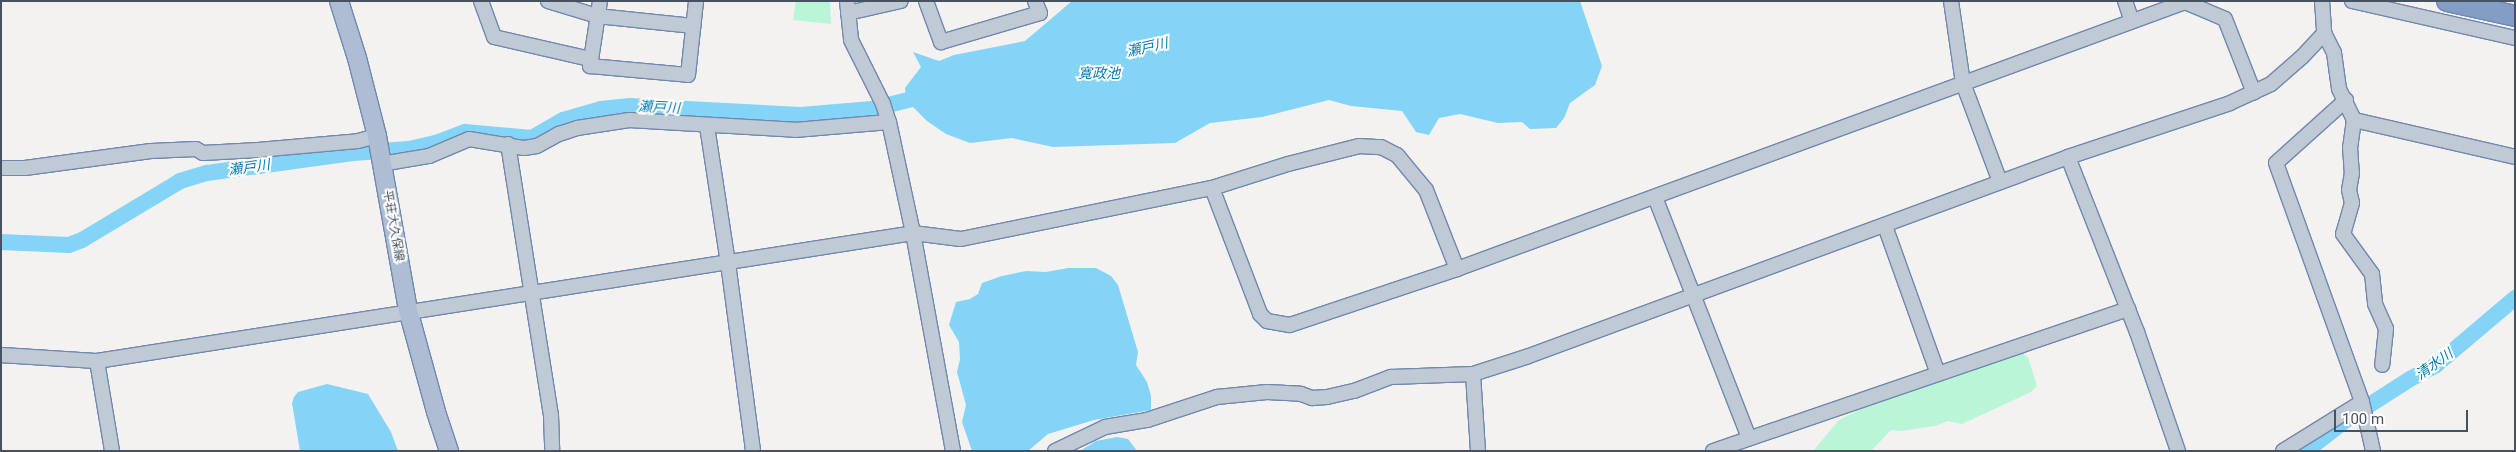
<!DOCTYPE html>
<html>
<head>
<meta charset="utf-8">
<style>
	body { margin:0 }
	#map { position:relative; width:2516px; height:452px; overflow:hidden; background:#f4f1f1; font-family:Roboto,"Noto Sans JP",sans-serif }
	div>[style] { position:absolute }
	[style*='--x'] { left:calc(var(--x)*1px); top:calc(var(--y)*1px); width:calc(var(--w)*1px); rotate:calc(var(--a)*1deg) }
	.green>* { inset:0; background:#bbf5d7 }
	.water>* { inset:0; background:#83d4f7 }
	.river>* { height:16px; margin:-8px; padding:0 8px; transform-origin:8px; border-radius:8px; background:#83d4f7 }
	.roads { filter:drop-shadow(1px 0 #6e88b1) drop-shadow(-1px 0 #6e88b1) drop-shadow(0 1px #6e88b1) drop-shadow(0 -1px #6e88b1) }
	.minor>* { height:14px; margin:-7px; padding:0 7px; transform-origin:7px; border-radius:7px; background:#c0cad4 }
	.major>* { height:18px; margin:-9px; padding:0 9px; transform-origin:9px; border-radius:9px; background:#aebdd3 }
	.highway>* { height:20px; margin:-10px; padding:0 10px; transform-origin:10px; border-radius:10px; background:#839dc5 }
	span { translate:-50% -50%; white-space:nowrap; text-align:center; line-height:1.15; -webkit-text-stroke:4px #fff; paint-order:stroke }
	.street-label { font-size:12px; color:#465261 }
	.water-label { font-size:14px; color:#017cb2; font-style:italic }
	.frame { position:absolute; inset:0; border:2px solid #465261; pointer-events:none }
	.scale { position:absolute; left:2334px; top:410px; width:134px; height:22px; box-sizing:border-box; border:2px solid #465261; border-top:0; padding-left:6px; font-size:15px; line-height:18px; white-space:nowrap; color:#465261; -webkit-text-stroke:4px #fff; paint-order:stroke }
</style>
</head>
<body>
<div id="map">
	<div class="green">
		<div style="clip-path:polygon(796px 1px,830px 1px,831px 24px,793px 20px)"></div>
		<div style="clip-path:polygon(2022px 353px,2028px 357px,2037px 386px,2031px 392px,1962px 424px,1948px 421px,1935px 426px,1901px 431px,1891px 430px,1871px 451px,1813px 451px,1839px 420px,1867px 406px)"></div>
	</div>
	<div class="water">
		<div style="clip-path:polygon(1072px 1px,1580px 1px,1602px 66px,1595px 85px,1570px 103px,1564px 118px,1556px 128px,1530px 129px,1522px 122px,1498px 123px,1460px 114px,1439px 118px,1429px 135px,1416px 132px,1402px 111px,1351px 106px,1329px 100px,1262px 117px,1210px 123px,1175px 143px,1053px 147px,1012px 138px,970px 143px,946px 134px,927px 121px,906px 100px,905px 88px,921px 67px,913px 52px,939px 61px,954px 55px,1025px 41px)"></div>
		<div style="clip-path:polygon(1068px 268px,1096px 268px,1111px 276px,1118px 285px,1138px 352px,1136px 365px,1147px 382px,1151px 396px,1151px 410px,1094px 420px,1048px 434px,1028px 451px,972px 451px,962px 422px,966px 405px,957px 372px,960px 359px,959px 342px,949px 325px,956px 302px,970px 299px,978px 294px,982px 283px,1002px 276px,1026px 271px,1046px 272px)"></div>
		<div style="clip-path:polygon(327px 384px,368px 394px,391px 432px,398px 451px,300px 451px,292px 403px,294px 397px,298px 392px)"></div>
		<div style="clip-path:polygon(1117px 437px,1128px 439px,1137px 451px,1080px 451px,1096px 441px)"></div>
	</div>
	<div class="river">
		<div style="--x:1;--y:242;--w:68;--a:2.5"></div>
		<div style="--x:69;--y:245;--w:14;--a:-21"></div>
		<div style="--x:82;--y:240;--w:114;--a:-31"></div>
		<div style="--x:180;--y:181;--w:28;--a:-17"></div>
		<div style="--x:207;--y:173;--w:147;--a:-7.8"></div>
		<div style="--x:353;--y:153;--w:56;--a:-4.1"></div>
		<div style="--x:409;--y:149;--w:28;--a:-13"></div>
		<div style="--x:436;--y:143;--w:31;--a:-21"></div>
		<div style="--x:465;--y:132;--w:67;--a:5.1"></div>
		<div style="--x:532;--y:138;--w:36;--a:-30"></div>
		<div style="--x:563;--y:120;--w:40;--a:-16"></div>
		<div style="--x:601;--y:109;--w:29;--a:-6"></div>
		<div style="--x:630;--y:106;--w:171;--a:3"></div>
		<div style="--x:801;--y:115;--w:71;--a:-4.8"></div>
		<div style="--x:872;--y:109;--w:58;--a:-14"></div>
		<div style="--x:2306;--y:451;--w:51;--a:-37.8"></div>
		<div style="--x:2346;--y:420;--w:76;--a:-32.6"></div>
		<div style="--x:2410;--y:379;--w:30;--a:-28"></div>
		<div style="--x:2436;--y:365;--w:104;--a:-40.3"></div>
	</div>
	<div class="roads">
		<div class="minor">
			<div style="--x:481;--y:1;--w:38;--a:70"></div>
			<div style="--x:494;--y:37;--w:98;--a:12.9"></div>
			<div style="--x:548;--y:1;--w:51;--a:17"></div>
			<div style="--x:597;--y:16;--w:97;--a:5.9"></div>
			<div style="--x:600;--y:1;--w:66;--a:98.7"></div>
			<div style="--x:590;--y:66;--w:98;--a:5.2"></div>
			<div style="--x:688;--y:75;--w:74;--a:-83.8"></div>
			<div style="--x:847;--y:1;--w:39;--a:84"></div>
			<div style="--x:851;--y:40;--w:72;--a:63.4"></div>
			<div style="--x:883;--y:104;--w:19;--a:72"></div>
			<div style="--x:889;--y:122;--w:114;--a:77.8"></div>
			<div style="--x:913;--y:233;--w:222;--a:79.6"></div>
			<div style="--x:926;--y:1;--w:44;--a:69.9"></div>
			<div style="--x:941;--y:42;--w:103;--a:-16.3"></div>
			<div style="--x:1040;--y:13;--w:13;--a:-113"></div>
			<div style="--x:1951;--y:1;--w:83;--a:81.7"></div>
			<div style="--x:1963;--y:83;--w:106;--a:69.5"></div>
			<div style="--x:2125;--y:1;--w:21;--a:71"></div>
			<div style="--x:2322;--y:1;--w:32;--a:86"></div>
			<div style="--x:2324;--y:33;--w:22;--a:63"></div>
			<div style="--x:2334;--y:53;--w:36;--a:82"></div>
			<div style="--x:2339;--y:89;--w:34;--a:64"></div>
			<div style="--x:2354;--y:120;--w:27;--a:98"></div>
			<div style="--x:2350;--y:147;--w:26;--a:86"></div>
			<div style="--x:2352;--y:173;--w:17;--a:100"></div>
			<div style="--x:2349;--y:190;--w:13;--a:77"></div>
			<div style="--x:2352;--y:203;--w:32;--a:106"></div>
			<div style="--x:2343;--y:234;--w:49;--a:54.1"></div>
			<div style="--x:2372;--y:274;--w:30;--a:84"></div>
			<div style="--x:2375;--y:304;--w:27;--a:66"></div>
			<div style="--x:2386;--y:329;--w:36;--a:96"></div>
			<div style="--x:2352;--y:1;--w:167;--a:12.8"></div>
			<div style="--x:848;--y:13;--w:54;--a:-12.8"></div>
			<div style="--x:2346;--y:100;--w:94;--a:138"></div>
			<div style="--x:2276;--y:163;--w:254;--a:70.2"></div>
			<div style="--x:2362;--y:402;--w:50;--a:77.3"></div>
			<div style="--x:2354;--y:120;--w:165;--a:12.9"></div>
			<div style="--x:707;--y:126;--w:139;--a:81.3"></div>
			<div style="--x:728;--y:263;--w:190;--a:82.4"></div>
			<div style="--x:508;--y:144;--w:274;--a:81"></div>
			<div style="--x:551;--y:415;--w:36;--a:88"></div>
			<div style="--x:2068;--y:157;--w:188;--a:68.5"></div>
			<div style="--x:2137;--y:332;--w:126;--a:71"></div>
			<div style="--x:381;--y:164;--w:49;--a:-9.5"></div>
			<div style="--x:429;--y:156;--w:43;--a:-23"></div>
			<div style="--x:469;--y:139;--w:56;--a:9.3"></div>
			<div style="--x:524;--y:148;--w:13;--a:-9"></div>
			<div style="--x:537;--y:146;--w:25;--a:-29"></div>
			<div style="--x:559;--y:134;--w:19;--a:-18"></div>
			<div style="--x:577;--y:128;--w:53;--a:-8.7"></div>
			<div style="--x:629;--y:120;--w:166;--a:3.4"></div>
			<div style="--x:795;--y:130;--w:94;--a:-4.9"></div>
			<div style="--x:1;--y:168;--w:24;--a:0"></div>
			<div style="--x:25;--y:168;--w:127;--a:-7.7"></div>
			<div style="--x:151;--y:151;--w:45;--a:-2.5"></div>
			<div style="--x:196;--y:149;--w:8;--a:30"></div>
			<div style="--x:203;--y:153;--w:55;--a:-3.1"></div>
			<div style="--x:258;--y:150;--w:100;--a:-5.1"></div>
			<div style="--x:358;--y:141;--w:20;--a:-15"></div>
			<div style="--x:1212;--y:188;--w:135;--a:69.1"></div>
			<div style="--x:1260;--y:314;--w:10;--a:45"></div>
			<div style="--x:1267;--y:321;--w:23;--a:10"></div>
			<div style="--x:1290;--y:325;--w:176;--a:-18.5"></div>
			<div style="--x:1457;--y:269;--w:775;--a:-20.14"></div>
			<div style="--x:2185;--y:2;--w:43;--a:23"></div>
			<div style="--x:2225;--y:19;--w:79;--a:68.6"></div>
			<div style="--x:1655;--y:197;--w:259;--a:68.7"></div>
			<div style="--x:1885;--y:226;--w:157;--a:70.3"></div>
			<div style="--x:1;--y:355;--w:96;--a:3.6"></div>
			<div style="--x:97;--y:361;--w:826;--a:-8.91"></div>
			<div style="--x:913;--y:233;--w:48;--a:7.1"></div>
			<div style="--x:961;--y:239;--w:256;--a:-11.5"></div>
			<div style="--x:1212;--y:188;--w:80;--a:-17.5"></div>
			<div style="--x:1288;--y:164;--w:73;--a:-14.2"></div>
			<div style="--x:1359;--y:146;--w:22;--a:3"></div>
			<div style="--x:1381;--y:147;--w:18;--a:27"></div>
			<div style="--x:1397;--y:155;--w:45;--a:50.4"></div>
			<div style="--x:1426;--y:190;--w:85;--a:68.6"></div>
			<div style="--x:97;--y:361;--w:91;--a:80.5"></div>
			<div style="--x:1473;--y:374;--w:77;--a:86.3"></div>
			<div style="--x:1055;--y:451;--w:55;--a:-25.6"></div>
			<div style="--x:1105;--y:427;--w:43;--a:-9.5"></div>
			<div style="--x:1147;--y:420;--w:74;--a:-18.2"></div>
			<div style="--x:1217;--y:397;--w:50;--a:-5.7"></div>
			<div style="--x:1267;--y:392;--w:34;--a:3"></div>
			<div style="--x:1301;--y:394;--w:12;--a:20"></div>
			<div style="--x:1312;--y:398;--w:15;--a:-4"></div>
			<div style="--x:1327;--y:397;--w:28;--a:-13"></div>
			<div style="--x:1354;--y:391;--w:40;--a:-21"></div>
			<div style="--x:1391;--y:377;--w:82;--a:-2.1"></div>
			<div style="--x:1473;--y:374;--w:56;--a:-17.8"></div>
			<div style="--x:1526;--y:357;--w:578;--a:-20.25"></div>
			<div style="--x:2068;--y:157;--w:171;--a:-18.4"></div>
			<div style="--x:2230;--y:103;--w:45;--a:-24.9"></div>
			<div style="--x:2271;--y:84;--w:41;--a:-41.1"></div>
			<div style="--x:2302;--y:57;--w:33;--a:-47"></div>
			<div style="--x:1713;--y:451;--w:439;--a:-18.9"></div>
			<div style="--x:2283;--y:451;--w:93;--a:-31.8"></div>
		</div>
		<div class="major">
			<div style="--x:339;--y:1;--w:60;--a:72.5"></div>
			<div style="--x:357;--y:58;--w:81;--a:75.6"></div>
			<div style="--x:377;--y:136;--w:177;--a:79.9"></div>
			<div style="--x:408;--y:310;--w:106;--a:74.6"></div>
			<div style="--x:436;--y:412;--w:41;--a:71.6"></div>
		</div>
		<div class="highway">
			<div style="--x:2447;--y:1;--w:70;--a:12.4"></div>
		</div>
	</div>
	<div class="street-label">
		<span style="left:393px;top:226px;rotate:80deg">平荘大久保線</span>
	</div>
	<div class="water-label">
		<span style="left:1147px;top:47px;rotate:-13deg">瀬戸川</span>
		<span style="left:1099px;top:73px">寛政池</span>
		<span style="left:659px;top:107px;rotate:3deg">瀬戸川</span>
		<span style="left:249px;top:167px;rotate:-8deg">瀬戸川</span>
		<span style="left:2434px;top:364px;rotate:-36deg">清水川</span>
	</div>
	<div class="frame"></div>
	<div class="scale">100 m</div>
</div>
</body>
</html>
